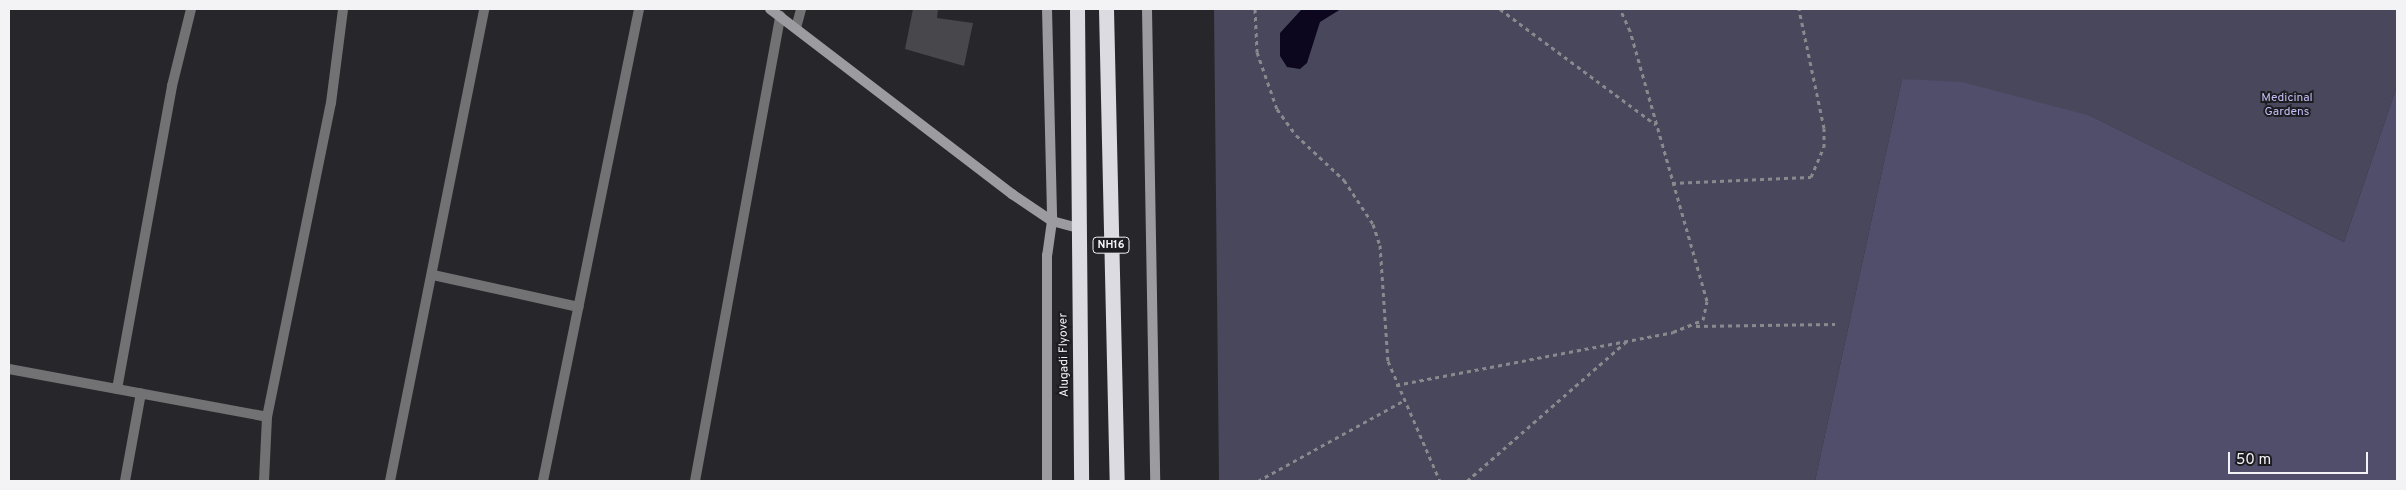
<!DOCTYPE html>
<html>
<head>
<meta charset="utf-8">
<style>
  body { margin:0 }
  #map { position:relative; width:2406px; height:490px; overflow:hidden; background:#27262b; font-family:Overpass,sans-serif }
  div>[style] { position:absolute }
  .green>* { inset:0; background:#49475c }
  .forest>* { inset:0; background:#514e6b }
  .water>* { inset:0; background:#0c071f }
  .building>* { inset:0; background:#48474c }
  .path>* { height:3px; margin-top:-1.5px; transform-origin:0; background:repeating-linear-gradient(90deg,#8a898d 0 4px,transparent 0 8px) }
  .street>* { height:10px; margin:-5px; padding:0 5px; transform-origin:5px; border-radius:5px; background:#727274 }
  .secondary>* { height:10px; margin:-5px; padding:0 5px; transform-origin:5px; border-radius:5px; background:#9c9ca0 }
  .highway>* { height:15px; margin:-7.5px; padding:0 7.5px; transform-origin:7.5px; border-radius:7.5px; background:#dbdbe1 }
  span { translate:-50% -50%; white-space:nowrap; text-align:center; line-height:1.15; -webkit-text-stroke:4px #1d1d21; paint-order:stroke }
  .shield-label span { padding:1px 4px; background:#1d1d21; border:1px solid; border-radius:4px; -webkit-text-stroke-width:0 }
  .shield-label { font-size:11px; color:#f3f3f6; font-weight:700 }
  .park-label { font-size:12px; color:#c2bdf4 }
  .street-label { font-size:12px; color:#f3f3f6 }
  .frame { position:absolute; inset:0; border:10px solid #f3f3f6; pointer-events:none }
  .scale { position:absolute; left:2228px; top:452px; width:140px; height:22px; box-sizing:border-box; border:2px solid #f3f3f6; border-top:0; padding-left:6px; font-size:15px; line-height:18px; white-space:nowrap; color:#f3f3f6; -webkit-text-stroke:4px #1d1d21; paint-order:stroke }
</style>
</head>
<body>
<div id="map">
  <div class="green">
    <div style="clip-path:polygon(1214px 9px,2397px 9px,2397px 86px,2344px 242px,2091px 116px,1902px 79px,1815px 481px,1219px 481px)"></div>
  </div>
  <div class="forest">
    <div style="clip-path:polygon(1902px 79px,1962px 82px,2091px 116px,2344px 242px,2397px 86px,2397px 481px,1815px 481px)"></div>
  </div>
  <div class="water">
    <div style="clip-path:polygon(1302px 9px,1341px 9px,1320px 22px,1307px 63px,1300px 69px,1287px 67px,1280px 56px,1280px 33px)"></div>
  </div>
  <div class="building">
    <div style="clip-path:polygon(913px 9px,938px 9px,937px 18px,973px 23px,964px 66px,905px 49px)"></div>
  </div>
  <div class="path">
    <div style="left:1255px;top:9px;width:43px;rotate:87.3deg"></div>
    <div style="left:1257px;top:52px;width:60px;rotate:70.7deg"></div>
    <div style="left:1277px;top:109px;width:32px;rotate:54deg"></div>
    <div style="left:1296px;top:135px;width:66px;rotate:43.2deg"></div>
    <div style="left:1344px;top:180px;width:53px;rotate:56.6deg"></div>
    <div style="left:1373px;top:224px;width:22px;rotate:72deg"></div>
    <div style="left:1380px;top:245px;width:116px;rotate:86.1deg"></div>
    <div style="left:1388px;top:361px;width:131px;rotate:66.6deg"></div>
    <div style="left:1500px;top:9px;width:194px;rotate:36.6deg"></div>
    <div style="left:1672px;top:183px;width:139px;rotate:-2.5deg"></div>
    <div style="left:1811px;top:177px;width:33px;rotate:-67deg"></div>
    <div style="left:1824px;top:147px;width:19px;rotate:-90deg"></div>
    <div style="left:1824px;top:128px;width:122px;rotate:-101.9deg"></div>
    <div style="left:1696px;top:326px;width:139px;rotate:-0.8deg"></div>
    <div style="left:1396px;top:385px;width:282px;rotate:-10.8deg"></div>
    <div style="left:1673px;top:332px;width:32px;rotate:-22deg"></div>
    <div style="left:1703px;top:320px;width:19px;rotate:-78deg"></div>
    <div style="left:1707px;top:301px;width:281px;rotate:-105.9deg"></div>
    <div style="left:1630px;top:31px;width:24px;rotate:-114deg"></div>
    <div style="left:1258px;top:481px;width:166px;rotate:-28.9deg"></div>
    <div style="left:1467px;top:481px;width:213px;rotate:-41.2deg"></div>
  </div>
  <div class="street">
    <div style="left:796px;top:28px;width:20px;rotate:-75deg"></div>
    <div style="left:433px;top:275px;width:149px;rotate:12.4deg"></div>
    <div style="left:9px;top:369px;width:262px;rotate:10.5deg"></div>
    <div style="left:267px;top:417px;width:64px;rotate:92.7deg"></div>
    <div style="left:117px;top:389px;width:308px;rotate:-79.7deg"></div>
    <div style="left:172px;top:86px;width:79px;rotate:-76.1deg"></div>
    <div style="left:267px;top:417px;width:320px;rotate:-78.5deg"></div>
    <div style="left:331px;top:103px;width:95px;rotate:-82.7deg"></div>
    <div style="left:125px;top:481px;width:89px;rotate:-79.7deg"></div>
    <div style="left:390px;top:481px;width:481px;rotate:-78.7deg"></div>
    <div style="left:543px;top:481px;width:482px;rotate:-78.5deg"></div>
    <div style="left:695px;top:481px;width:473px;rotate:-79.6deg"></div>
  </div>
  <div class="secondary">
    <div style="left:770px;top:9px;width:305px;rotate:37.4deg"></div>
    <div style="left:1012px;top:194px;width:48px;rotate:34deg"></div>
    <div style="left:1052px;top:221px;width:28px;rotate:15deg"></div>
    <div style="left:1047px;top:9px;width:212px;rotate:88.6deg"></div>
    <div style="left:1052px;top:221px;width:34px;rotate:98deg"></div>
    <div style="left:1047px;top:255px;width:226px;rotate:90deg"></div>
    <div style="left:1147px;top:9px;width:472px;rotate:89deg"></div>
  </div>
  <div class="highway">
    <div style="left:1077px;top:9px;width:472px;rotate:89.5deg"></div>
    <div style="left:1106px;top:9px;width:472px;rotate:88.7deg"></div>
  </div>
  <div class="shield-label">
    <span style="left:1111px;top:245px">NH16</span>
  </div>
  <div class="park-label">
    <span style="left:2287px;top:106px">Medicinal<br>Gardens</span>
  </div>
  <div class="street-label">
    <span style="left:1065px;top:355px;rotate:-91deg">Alugadi Flyover</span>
  </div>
  <div class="frame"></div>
  <div class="scale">50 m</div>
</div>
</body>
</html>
